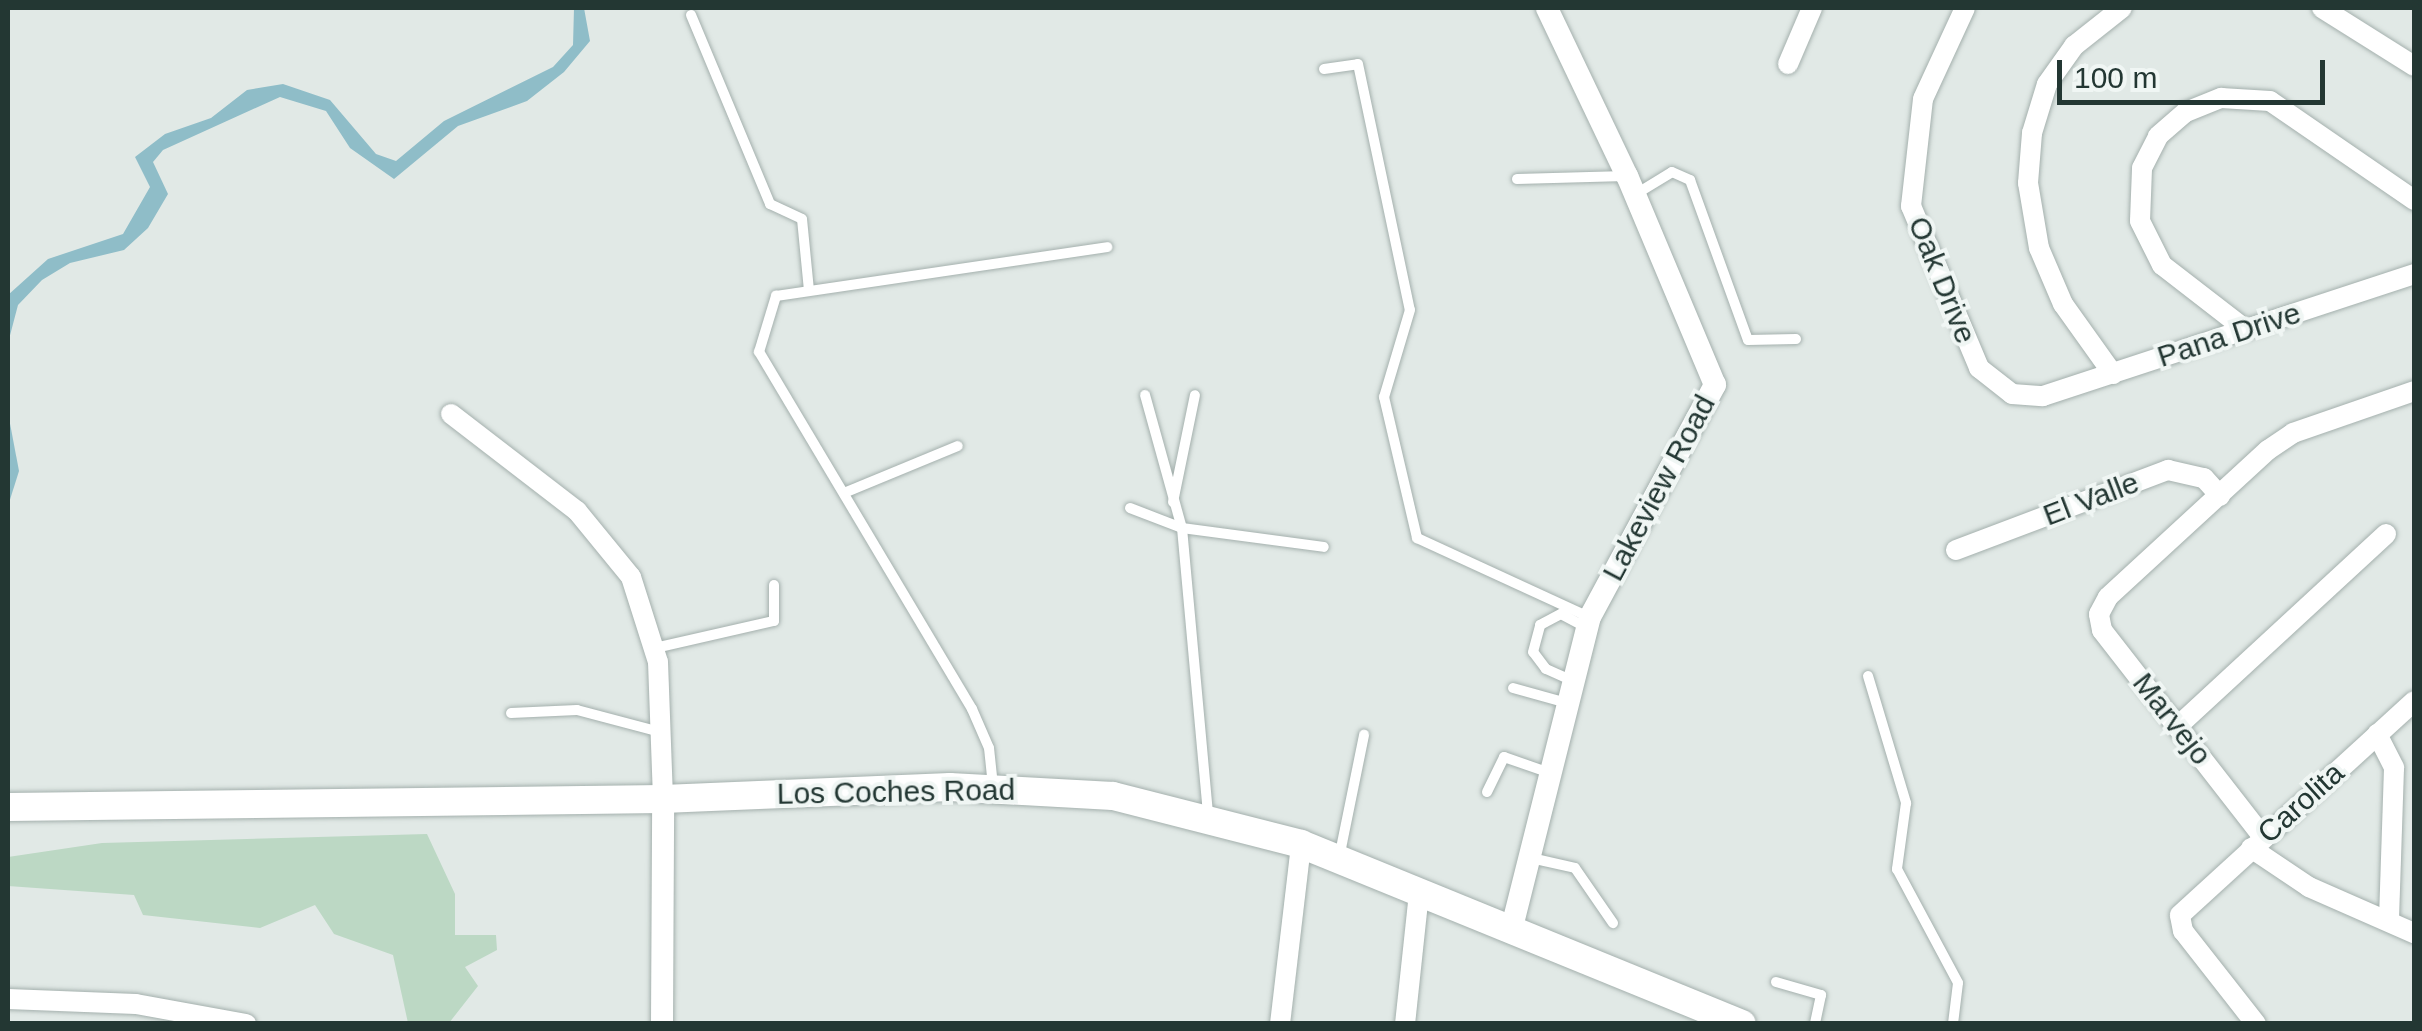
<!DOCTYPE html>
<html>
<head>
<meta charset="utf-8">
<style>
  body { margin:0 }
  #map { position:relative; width:2422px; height:1031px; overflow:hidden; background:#e1e9e6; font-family:Helvetica,sans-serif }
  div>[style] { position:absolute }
  .green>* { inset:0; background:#bcd8c4 }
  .water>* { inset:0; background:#8fbdc8 }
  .roads { filter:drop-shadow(0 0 2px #a4b0ad) drop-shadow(0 0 2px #a4b0ad) }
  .service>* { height:10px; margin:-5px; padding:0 5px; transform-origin:5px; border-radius:5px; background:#fff }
  .minor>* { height:20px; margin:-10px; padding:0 10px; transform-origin:10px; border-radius:10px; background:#fff }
  .tertiary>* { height:22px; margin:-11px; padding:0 11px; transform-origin:11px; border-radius:11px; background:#fff }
  .secondary>* { height:28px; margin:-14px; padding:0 14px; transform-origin:14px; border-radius:14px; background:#fff }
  span { translate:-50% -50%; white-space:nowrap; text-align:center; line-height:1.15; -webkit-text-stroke:8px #f0f6f4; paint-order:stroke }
  .street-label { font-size:30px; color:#233733 }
  .frame { position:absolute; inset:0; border:10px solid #233733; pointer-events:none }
  .scale { position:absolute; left:2057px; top:60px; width:268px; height:45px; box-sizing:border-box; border:5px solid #233733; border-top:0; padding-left:12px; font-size:30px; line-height:35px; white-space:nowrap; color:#233733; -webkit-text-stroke:8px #f0f6f4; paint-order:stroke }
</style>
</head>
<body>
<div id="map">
  <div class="green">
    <div style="clip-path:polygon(427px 834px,455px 894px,455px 935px,496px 935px,497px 950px,465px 967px,478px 986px,449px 1023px,408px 1023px,393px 955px,334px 934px,315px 905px,260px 928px,143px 915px,134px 895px,8px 886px,8px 857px,102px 843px)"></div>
  </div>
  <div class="water">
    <div style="clip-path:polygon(574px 8px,584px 8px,590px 41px,564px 72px,527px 101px,458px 126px,394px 179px,350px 148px,326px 111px,280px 97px,163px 150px,153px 162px,168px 194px,148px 228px,124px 250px,70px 263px,42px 280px,18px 305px,8px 343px,8px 295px,48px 259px,123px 234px,150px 187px,135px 157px,165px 134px,211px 118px,247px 90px,283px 84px,330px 100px,376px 154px,396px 161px,444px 121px,553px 67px,573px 45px)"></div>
    <div style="clip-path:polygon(8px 413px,19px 471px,8px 506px)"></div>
  </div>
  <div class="roads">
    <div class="service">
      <div style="left:691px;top:15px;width:205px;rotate:67.3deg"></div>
      <div style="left:770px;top:204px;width:35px;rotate:25deg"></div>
      <div style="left:802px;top:219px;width:71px;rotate:84.4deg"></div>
      <div style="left:1324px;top:69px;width:34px;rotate:-8deg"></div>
      <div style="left:1358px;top:64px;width:251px;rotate:78.1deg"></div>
      <div style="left:1410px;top:310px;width:91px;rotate:106.6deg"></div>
      <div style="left:1384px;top:397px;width:145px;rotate:76.8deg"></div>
      <div style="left:1417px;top:538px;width:189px;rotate:24.7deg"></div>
      <div style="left:1517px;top:179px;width:109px;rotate:-1.6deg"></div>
      <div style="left:1636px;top:194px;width:42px;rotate:-31.4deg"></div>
      <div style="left:1672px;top:172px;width:20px;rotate:24deg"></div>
      <div style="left:1690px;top:180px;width:170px;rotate:70.1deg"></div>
      <div style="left:1748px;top:340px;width:48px;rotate:-1.2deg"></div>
      <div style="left:1145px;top:395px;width:138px;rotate:74.5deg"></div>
      <div style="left:1182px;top:528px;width:289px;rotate:84.8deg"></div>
      <div style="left:844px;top:493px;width:123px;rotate:-22.4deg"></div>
      <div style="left:1173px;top:502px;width:109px;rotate:-78.4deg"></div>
      <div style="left:1130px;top:508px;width:56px;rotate:21deg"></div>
      <div style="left:1182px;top:528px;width:143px;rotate:7.6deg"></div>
      <div style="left:655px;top:648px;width:122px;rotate:-12.8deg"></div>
      <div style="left:774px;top:621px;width:36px;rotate:-90deg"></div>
      <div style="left:1868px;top:676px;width:133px;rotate:73.3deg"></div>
      <div style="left:1906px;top:803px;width:67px;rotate:97.8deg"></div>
      <div style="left:1897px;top:869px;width:129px;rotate:61.8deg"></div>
      <div style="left:1958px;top:983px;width:41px;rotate:97deg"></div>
      <div style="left:1573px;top:681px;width:30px;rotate:-156deg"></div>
      <div style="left:1546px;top:669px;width:21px;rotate:-127deg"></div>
      <div style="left:1533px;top:652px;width:28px;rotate:-75deg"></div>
      <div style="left:1540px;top:625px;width:24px;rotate:-28deg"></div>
      <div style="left:1561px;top:614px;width:30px;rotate:28deg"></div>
      <div style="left:1513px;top:688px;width:56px;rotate:15.5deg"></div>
      <div style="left:511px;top:713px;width:66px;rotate:-2.6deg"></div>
      <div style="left:577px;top:710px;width:86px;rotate:14.8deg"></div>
      <div style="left:993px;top:786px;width:38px;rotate:-96deg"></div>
      <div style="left:989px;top:748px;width:43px;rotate:-113.6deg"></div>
      <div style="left:972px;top:709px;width:416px;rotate:-120.8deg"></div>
      <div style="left:759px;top:352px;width:59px;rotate:-73.1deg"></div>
      <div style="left:776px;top:296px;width:335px;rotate:-8.4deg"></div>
      <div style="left:1487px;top:792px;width:39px;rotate:-64deg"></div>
      <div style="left:1504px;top:757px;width:49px;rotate:19.2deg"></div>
      <div style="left:1339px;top:858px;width:126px;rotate:-78.5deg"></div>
      <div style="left:1531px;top:858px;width:45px;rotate:12.8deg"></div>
      <div style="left:1575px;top:868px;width:67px;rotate:55.4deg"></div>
      <div style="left:1776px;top:982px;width:47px;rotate:16.1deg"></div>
      <div style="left:1821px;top:995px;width:30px;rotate:102deg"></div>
    </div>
    <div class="minor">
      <div style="left:1965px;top:8px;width:100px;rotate:114.8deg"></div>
      <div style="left:1923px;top:99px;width:108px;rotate:96.4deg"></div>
      <div style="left:1911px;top:206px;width:176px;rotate:67.2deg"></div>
      <div style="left:1979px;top:368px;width:42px;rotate:38.2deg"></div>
      <div style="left:2012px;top:394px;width:31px;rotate:4deg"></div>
      <div style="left:2043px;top:396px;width:391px;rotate:-18.2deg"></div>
      <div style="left:2322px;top:8px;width:109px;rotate:32.2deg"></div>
      <div style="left:1788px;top:64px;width:61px;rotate:-66.8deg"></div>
      <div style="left:2246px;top:330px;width:106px;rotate:-142.3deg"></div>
      <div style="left:2162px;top:265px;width:49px;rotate:-116.6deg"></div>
      <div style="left:2140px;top:221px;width:53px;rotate:-87.8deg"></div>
      <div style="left:2142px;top:168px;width:36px;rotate:-63deg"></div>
      <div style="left:2158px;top:136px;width:37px;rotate:-41deg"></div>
      <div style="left:2186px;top:112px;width:38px;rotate:-22deg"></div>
      <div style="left:2221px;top:98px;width:49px;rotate:3.5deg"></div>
      <div style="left:2270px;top:101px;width:175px;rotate:34.5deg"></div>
      <div style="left:2113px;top:374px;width:86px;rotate:-125.5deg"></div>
      <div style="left:2063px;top:304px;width:61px;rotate:-113.2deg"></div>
      <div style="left:2039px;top:248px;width:66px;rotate:-99.6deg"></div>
      <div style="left:2028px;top:183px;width:50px;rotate:-85.4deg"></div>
      <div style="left:2032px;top:133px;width:51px;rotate:-73deg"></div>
      <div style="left:2047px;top:84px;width:47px;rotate:-54.6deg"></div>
      <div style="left:2074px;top:46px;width:61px;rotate:-38.4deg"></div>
      <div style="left:451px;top:414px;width:159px;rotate:37.6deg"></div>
      <div style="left:577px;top:511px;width:85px;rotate:50.7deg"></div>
      <div style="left:631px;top:577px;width:89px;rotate:72.4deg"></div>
      <div style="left:658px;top:662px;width:137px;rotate:87.9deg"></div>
      <div style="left:1956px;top:550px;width:227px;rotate:-20.7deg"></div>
      <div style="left:2168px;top:470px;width:37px;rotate:13deg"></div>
      <div style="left:2204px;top:478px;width:24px;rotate:48deg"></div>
      <div style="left:2178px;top:726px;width:283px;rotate:-42.7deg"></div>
      <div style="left:2377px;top:734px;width:38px;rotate:63deg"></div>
      <div style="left:2394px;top:768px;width:150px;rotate:91.9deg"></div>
      <div style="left:2263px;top:837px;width:262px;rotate:-127.9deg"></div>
      <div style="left:2102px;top:630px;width:16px;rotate:-101deg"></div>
      <div style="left:2099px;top:614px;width:19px;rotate:-62deg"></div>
      <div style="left:2108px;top:597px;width:217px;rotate:-42.6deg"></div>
      <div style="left:2268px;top:450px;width:30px;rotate:-34deg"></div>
      <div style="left:2293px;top:433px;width:128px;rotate:-19.1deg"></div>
      <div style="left:2251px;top:848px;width:70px;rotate:33.9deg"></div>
      <div style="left:2309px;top:887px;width:115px;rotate:23.7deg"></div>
      <div style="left:8px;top:999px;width:128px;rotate:2.2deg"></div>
      <div style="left:136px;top:1004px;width:112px;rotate:10.3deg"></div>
      <div style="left:1280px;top:1024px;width:181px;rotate:-83.3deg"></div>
      <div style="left:1405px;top:1024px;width:131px;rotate:-83.9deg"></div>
      <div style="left:2256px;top:1024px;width:118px;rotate:-128.1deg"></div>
      <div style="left:2183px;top:931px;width:16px;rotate:-101deg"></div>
      <div style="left:2180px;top:915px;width:317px;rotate:-42.4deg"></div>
    </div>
    <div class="tertiary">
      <div style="left:1511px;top:931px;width:324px;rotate:-75.9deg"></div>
      <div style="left:1590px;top:617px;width:264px;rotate:-61.7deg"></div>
      <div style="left:1715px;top:385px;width:227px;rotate:-112.8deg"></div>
      <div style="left:1627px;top:176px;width:186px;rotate:-115.5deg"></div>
      <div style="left:662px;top:1024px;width:225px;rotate:-89.7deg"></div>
    </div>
    <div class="secondary">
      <div style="left:8px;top:807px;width:655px;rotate:-0.7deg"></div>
      <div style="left:663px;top:799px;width:287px;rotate:-2.4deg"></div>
      <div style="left:950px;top:787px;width:163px;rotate:3.2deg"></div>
      <div style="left:1113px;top:796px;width:194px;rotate:14.3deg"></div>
      <div style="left:1301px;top:844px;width:476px;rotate:22.2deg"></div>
    </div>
  </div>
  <div class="street-label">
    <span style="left:1942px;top:280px;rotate:68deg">Oak Drive</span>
    <span style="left:2229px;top:335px;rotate:-18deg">Pana Drive</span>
    <span style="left:1659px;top:488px;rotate:-62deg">Lakeview Road</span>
    <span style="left:2091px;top:499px;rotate:-21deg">El Valle</span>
    <span style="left:2172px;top:719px;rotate:52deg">Marvejo</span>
    <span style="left:896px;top:792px;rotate:-1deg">Los Coches Road</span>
    <span style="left:2301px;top:803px;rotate:-42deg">Carolita</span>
  </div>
  <div class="frame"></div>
  <div class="scale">100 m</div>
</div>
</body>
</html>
